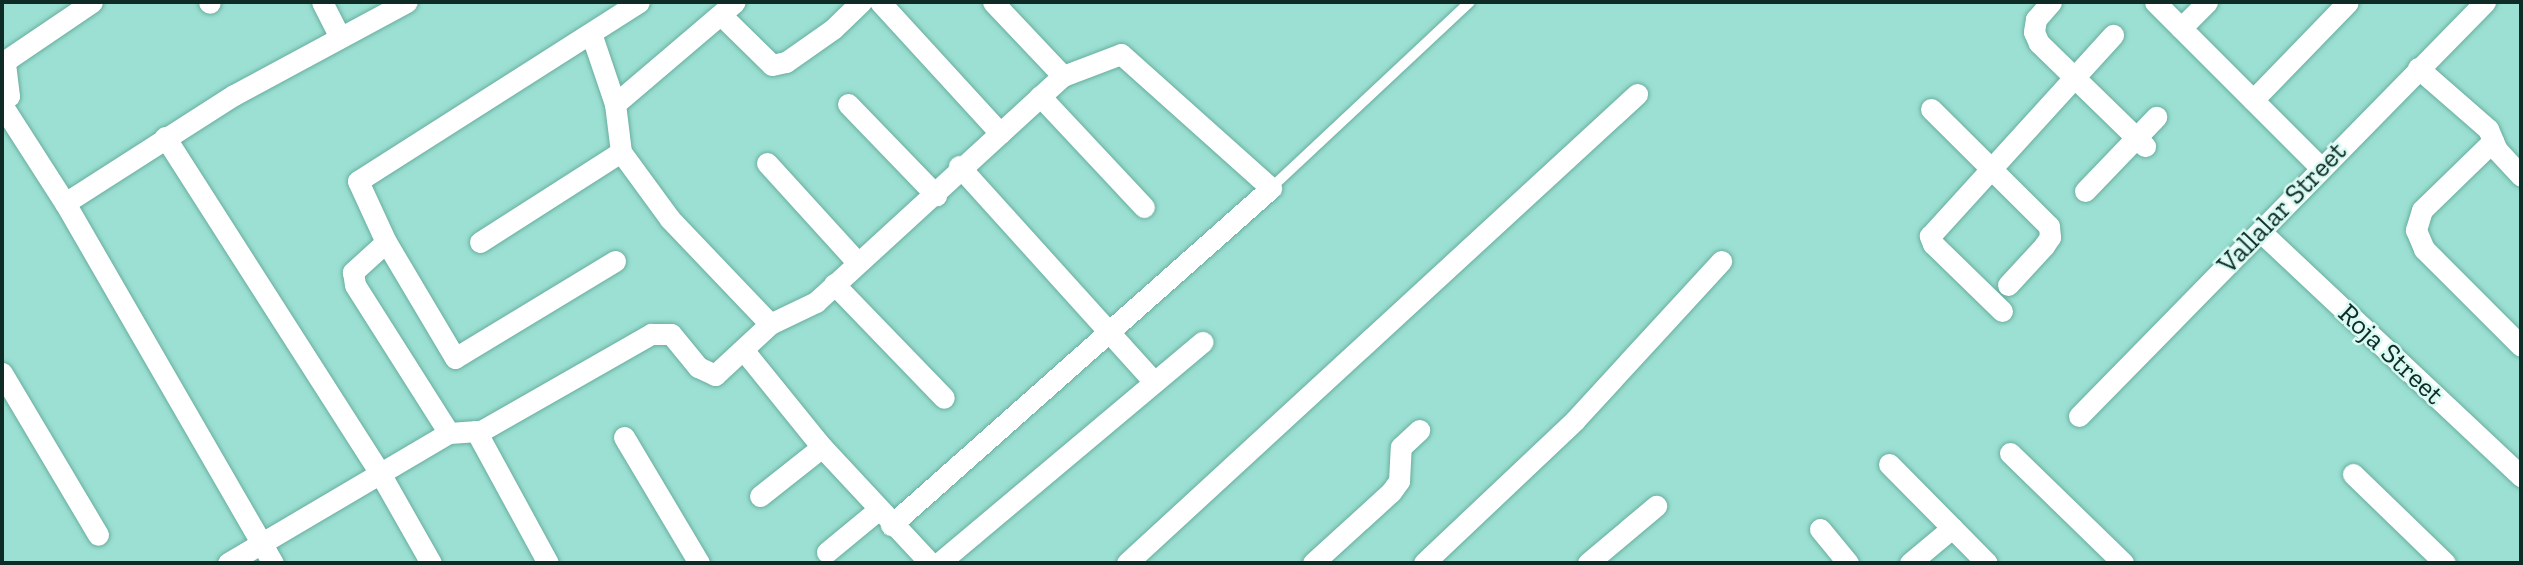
<!DOCTYPE html>
<html>
<head>
<meta charset="utf-8">
<style>
  body { margin:0 }
  #map { position:relative; width:2523px; height:565px; overflow:hidden; background:#9be0d2; font-family:"Zilla Slab",serif }
  div>[style] { position:absolute }
  .roads { filter:drop-shadow(0 0 2px #69ada0) drop-shadow(0 0 2px #69ada0) }
  .service>* { height:10px; margin:-5px; padding:0 5px; transform-origin:5px; border-radius:5px; background:#fff }
  .minor>* { height:21px; margin:-10.5px; padding:0 10.5px; transform-origin:10.5px; border-radius:10.5px; background:#fff }
  span { translate:-50% -50%; white-space:nowrap; text-align:center; line-height:1.15; -webkit-text-stroke:5px #d8faf2; paint-order:stroke }
  .street-label { font-size:28px; color:#0e2b26 }
  .frame { position:absolute; inset:0; border:4px solid #0e2b26; pointer-events:none }
</style>
</head>
<body>
<div id="map">
  <div class="roads">
    <div class="service">
      <div style="left:1271px;top:188px;width:272px;rotate:-43.1deg"></div>
    </div>
    <div class="minor">
      <div style="left:209px;top:2px;width:1px;rotate:45deg"></div>
      <div style="left:322px;top:2px;width:39px;rotate:63deg"></div>
      <div style="left:880px;top:2px;width:178px;rotate:47.5deg"></div>
      <div style="left:993px;top:2px;width:102px;rotate:46.6deg"></div>
      <div style="left:2051px;top:2px;width:23px;rotate:131deg"></div>
      <div style="left:2036px;top:19px;width:13px;rotate:99deg"></div>
      <div style="left:2034px;top:32px;width:12px;rotate:66deg"></div>
      <div style="left:2039px;top:43px;width:148px;rotate:44.2deg"></div>
      <div style="left:2155px;top:2px;width:233px;rotate:45deg"></div>
      <div style="left:721px;top:15px;width:71px;rotate:44.4deg"></div>
      <div style="left:772px;top:65px;width:14px;rotate:-12deg"></div>
      <div style="left:786px;top:62px;width:57px;rotate:-35.1deg"></div>
      <div style="left:833px;top:29px;width:39px;rotate:-44deg"></div>
      <div style="left:2181px;top:28px;width:37px;rotate:-45deg"></div>
      <div style="left:2418px;top:68px;width:93px;rotate:41.1deg"></div>
      <div style="left:2488px;top:129px;width:23px;rotate:67deg"></div>
      <div style="left:2497px;top:150px;width:35px;rotate:47deg"></div>
      <div style="left:1040px;top:96px;width:152px;rotate:46.9deg"></div>
      <div style="left:2px;top:100px;width:8px;rotate:-30deg"></div>
      <div style="left:9px;top:96px;width:35px;rotate:-97deg"></div>
      <div style="left:5px;top:61px;width:105px;rotate:-34.1deg"></div>
      <div style="left:2253px;top:100px;width:136px;rotate:-45.9deg"></div>
      <div style="left:615px;top:104px;width:157px;rotate:-40.4deg"></div>
      <div style="left:848px;top:104px;width:127px;rotate:46deg"></div>
      <div style="left:2px;top:105px;width:117px;rotate:57.3deg"></div>
      <div style="left:65px;top:203px;width:416px;rotate:60deg"></div>
      <div style="left:1931px;top:109px;width:166px;rotate:44.8deg"></div>
      <div style="left:2049px;top:226px;width:11px;rotate:85deg"></div>
      <div style="left:2050px;top:237px;width:11px;rotate:124deg"></div>
      <div style="left:2044px;top:246px;width:53px;rotate:132.7deg"></div>
      <div style="left:165px;top:137px;width:401px;rotate:57.4deg"></div>
      <div style="left:381px;top:475px;width:101px;rotate:60.4deg"></div>
      <div style="left:2493px;top:141px;width:99px;rotate:135.8deg"></div>
      <div style="left:2422px;top:210px;width:21px;rotate:107deg"></div>
      <div style="left:2416px;top:230px;width:21px;rotate:67deg"></div>
      <div style="left:2424px;top:249px;width:137px;rotate:45deg"></div>
      <div style="left:767px;top:163px;width:134px;rotate:47.7deg"></div>
      <div style="left:959px;top:166px;width:290px;rotate:47.9deg"></div>
      <div style="left:2085px;top:191px;width:103px;rotate:-46.2deg"></div>
      <div style="left:65px;top:203px;width:201px;rotate:-32.6deg"></div>
      <div style="left:234px;top:95px;width:196px;rotate:-28.3deg"></div>
      <div style="left:2261px;top:232px;width:357px;rotate:43.2deg"></div>
      <div style="left:386px;top:242px;width:45px;rotate:137.7deg"></div>
      <div style="left:353px;top:272px;width:13px;rotate:81deg"></div>
      <div style="left:355px;top:285px;width:175px;rotate:57.6deg"></div>
      <div style="left:480px;top:242px;width:167px;rotate:-32.6deg"></div>
      <div style="left:615px;top:261px;width:187px;rotate:148.8deg"></div>
      <div style="left:455px;top:358px;width:135px;rotate:-120.7deg"></div>
      <div style="left:386px;top:242px;width:67px;rotate:-114.7deg"></div>
      <div style="left:358px;top:181px;width:333px;rotate:-32.5deg"></div>
      <div style="left:834px;top:284px;width:158px;rotate:46deg"></div>
      <div style="left:2002px;top:311px;width:96px;rotate:-135.8deg"></div>
      <div style="left:1933px;top:244px;width:9px;rotate:-111deg"></div>
      <div style="left:1930px;top:236px;width:272px;rotate:-47.7deg"></div>
      <div style="left:770px;top:324px;width:51px;rotate:-25.6deg"></div>
      <div style="left:816px;top:302px;width:335px;rotate:-42.5deg"></div>
      <div style="left:1063px;top:76px;width:62px;rotate:-20.8deg"></div>
      <div style="left:1121px;top:54px;width:201px;rotate:41.8deg"></div>
      <div style="left:1271px;top:188px;width:508px;rotate:138.43deg"></div>
      <div style="left:745px;top:352px;width:122px;rotate:51deg"></div>
      <div style="left:822px;top:447px;width:158px;rotate:47deg"></div>
      <div style="left:2px;top:373px;width:188px;rotate:59.3deg"></div>
      <div style="left:2079px;top:416px;width:580px;rotate:-45.56deg"></div>
      <div style="left:476px;top:431px;width:150px;rotate:61.4deg"></div>
      <div style="left:624px;top:437px;width:147px;rotate:59.2deg"></div>
      <div style="left:2010px;top:453px;width:158px;rotate:44.2deg"></div>
      <div style="left:1889px;top:464px;width:139px;rotate:45.3deg"></div>
      <div style="left:2353px;top:474px;width:128px;rotate:44.1deg"></div>
      <div style="left:760px;top:496px;width:79px;rotate:-38.3deg"></div>
      <div style="left:1820px;top:529px;width:44px;rotate:50.5deg"></div>
      <div style="left:827px;top:552px;width:66px;rotate:-39.5deg"></div>
      <div style="left:228px;top:563px;width:256px;rotate:-30.5deg"></div>
      <div style="left:449px;top:433px;width:32px;rotate:-4deg"></div>
      <div style="left:481px;top:431px;width:196px;rotate:-29.7deg"></div>
      <div style="left:651px;top:334px;width:20px"></div>
      <div style="left:671px;top:334px;width:43px;rotate:50.7deg"></div>
      <div style="left:698px;top:367px;width:19px;rotate:25deg"></div>
      <div style="left:715px;top:375px;width:75px;rotate:-42.8deg"></div>
      <div style="left:770px;top:324px;width:145px;rotate:-133.6deg"></div>
      <div style="left:670px;top:219px;width:83px;rotate:-126.2deg"></div>
      <div style="left:621px;top:152px;width:48px;rotate:-97.1deg"></div>
      <div style="left:615px;top:104px;width:72px;rotate:-108.7deg"></div>
      <div style="left:939px;top:563px;width:344px;rotate:-40deg"></div>
      <div style="left:1127px;top:563px;width:693px;rotate:-42.6deg"></div>
      <div style="left:1313px;top:563px;width:105px;rotate:-42.3deg"></div>
      <div style="left:1391px;top:492px;width:14px;rotate:-54deg"></div>
      <div style="left:1399px;top:481px;width:34px;rotate:-87deg"></div>
      <div style="left:1401px;top:447px;width:25px;rotate:-43deg"></div>
      <div style="left:1424px;top:563px;width:208px;rotate:-43.4deg"></div>
      <div style="left:1575px;top:420px;width:216px;rotate:-47.4deg"></div>
      <div style="left:1588px;top:563px;width:89px;rotate:-40deg"></div>
      <div style="left:1910px;top:563px;width:55px;rotate:-39.8deg"></div>
    </div>
  </div>
  <div class="street-label">
    <span style="left:2282px;top:208px;rotate:-46deg">Vallalar Street</span>
    <span style="left:2391px;top:354px;rotate:43deg">Roja Street</span>
  </div>
  <div class="frame"></div>
</div>
</body>
</html>
